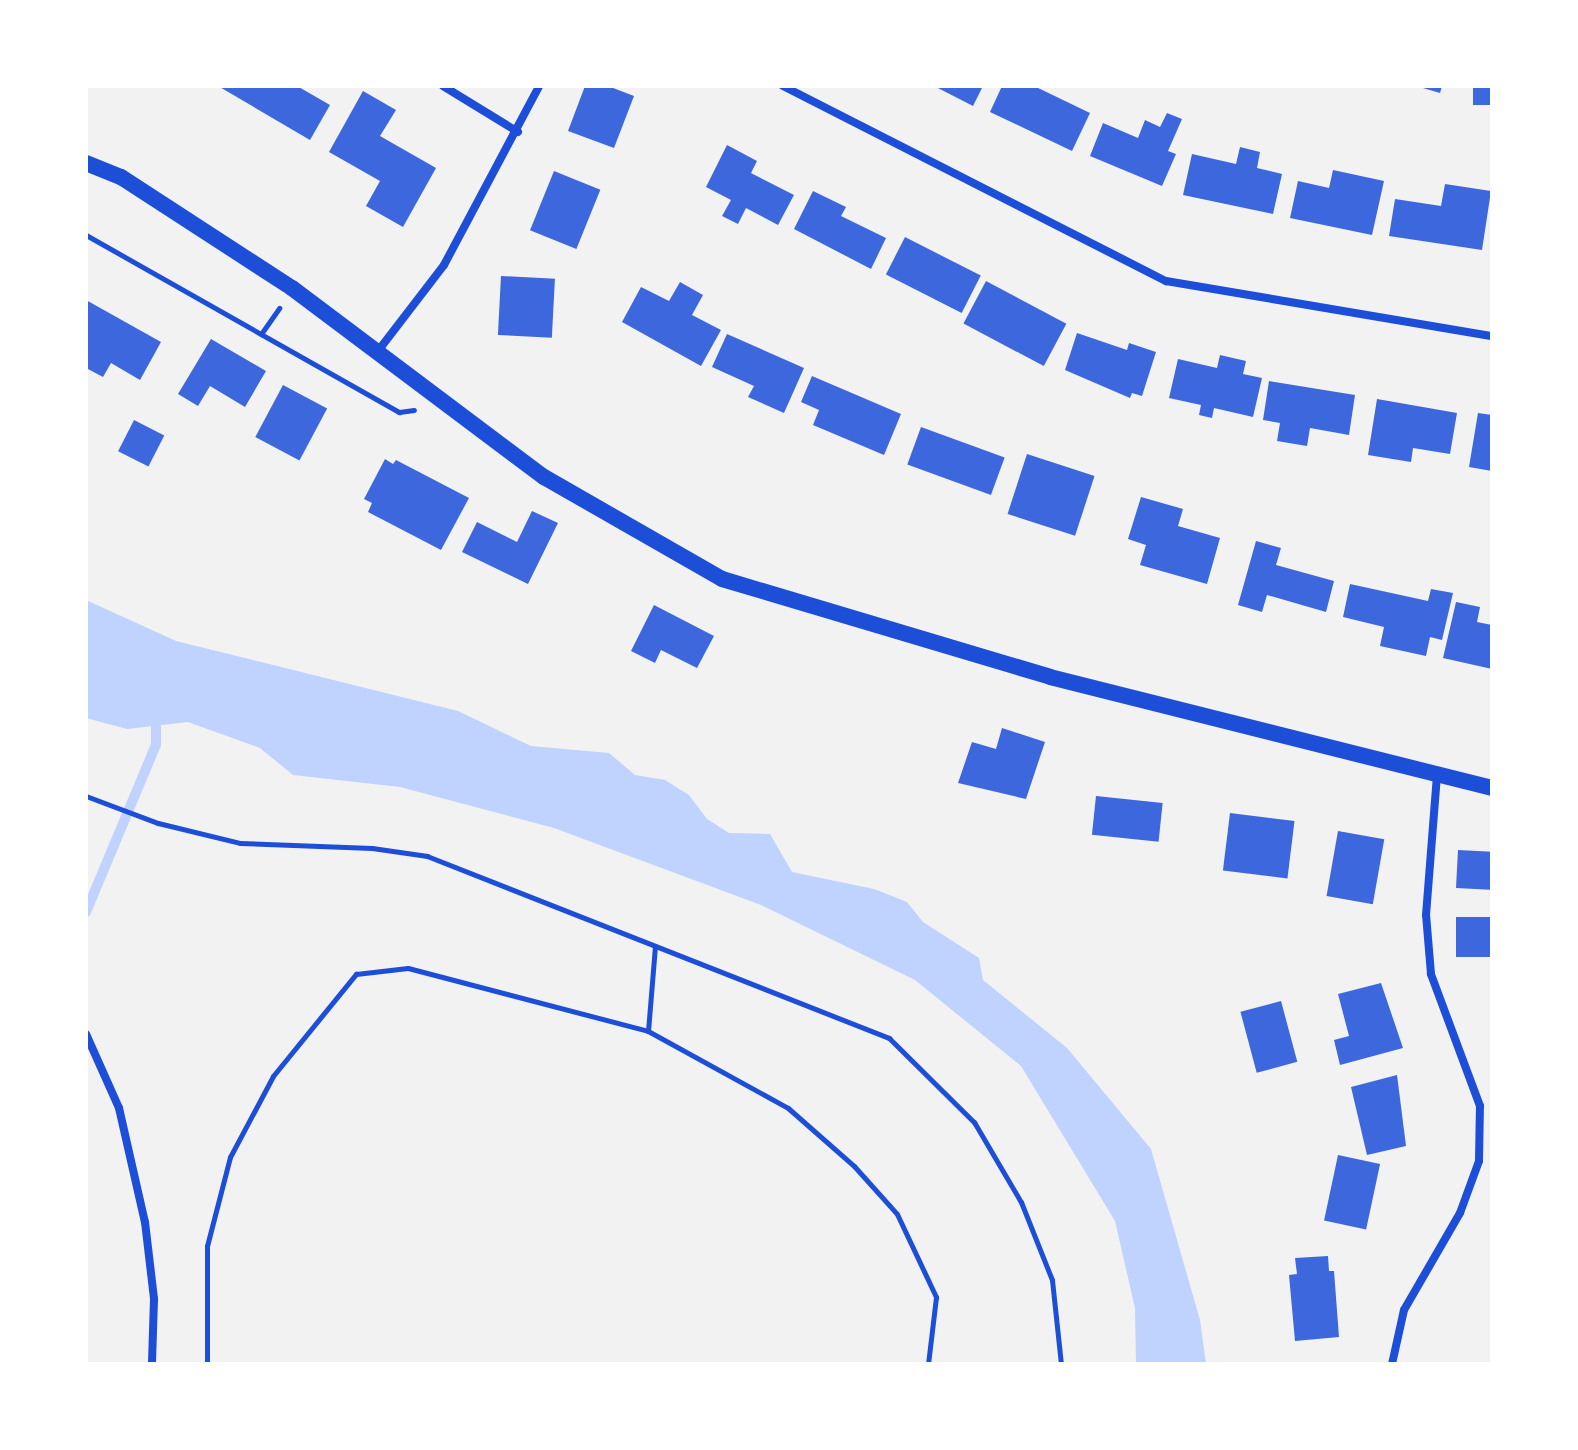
<!DOCTYPE html>
<html>
<head>
<meta charset="utf-8">
<style>
  body { margin:0 }
  #map { position:relative; width:1578px; height:1450px; overflow:hidden; background:#f2f2f2; font-family:"Roboto Condensed",sans-serif }
  div>[style] { position:absolute }
  .water>* { inset:0; background:#bfd3fe }
  .stream>* { height:10px; margin:-5px; padding:0 5px; transform-origin:5px; border-radius:5px; background:#bfd3fe }
  .building>* { inset:0; background:#3d67dc; transform-origin:0 0 }
  .path>* { height:5px; margin:-2.5px; padding:0 2.5px; transform-origin:2.5px; border-radius:2.5px; background:#1d4ed8 }
  .minor>* { height:8px; margin:-4px; padding:0 4px; transform-origin:4px; border-radius:4px; background:#1d4ed8 }
  .secondary>* { height:16px; margin:-8px; padding:0 8px; transform-origin:8px; border-radius:8px; background:#1d4ed8 }
  span { translate:-50% -50%; white-space:nowrap; text-align:center; line-height:1.15; -webkit-text-stroke:8px #fff; paint-order:stroke }
  .frame { position:absolute; inset:0; border:88px solid #fff; pointer-events:none }
</style>
</head>
<body>
<div id="map">
  <div class="water">
    <div style="clip-path:polygon(86px 600px,176px 641px,458px 711px,531px 746px,609px 753px,635px 775px,665px 780px,689px 795px,707px 819px,729px 833px,770px 834px,792px 872px,874px 889px,907px 902px,923px 922px,979px 958px,983px 980px,1067px 1048px,1151px 1149px,1200px 1320px,1206px 1364px,1136px 1364px,1135px 1308px,1115px 1221px,1021px 1066px,915px 980px,761px 905px,554px 828px,400px 787px,293px 775px,260px 748px,188px 722px,127px 729px,86px 718px)"></div>
  </div>
  <div class="stream">
    <div style="left:86px;top:912px;width:181px;rotate:-67.3deg"></div>
    <div style="left:156px;top:745px;width:33px;rotate:-90deg"></div>
  </div>
  <div class="building">
    <div style="clip-path:polygon(218px 86px,297px 86px,330px 105px,310px 140px)"></div>
    <div style="clip-path:polygon(585px 86px,608px 86px,634px 96px,614px 148px,568px 131px)"></div>
    <div style="clip-path:polygon(934px 86px,983px 86px,973px 106px)"></div>
    <div style="clip-path:polygon(1002px 86px,1034px 86px,1090px 113px,1072px 151px,990px 112px)"></div>
    <div style="clip-path:polygon(1416px 86px,1442px 86px,1440px 93px)"></div>
    <div style="left:1473px;top:86px;width:19px;height:19px"></div>
    <div style="clip-path:polygon(363px 91px,396px 110px,380px 136px,436px 168px,403px 227px,366px 206px,380px 181px,329px 152px)"></div>
    <div style="clip-path:polygon(1167px 113px,1182px 119px,1168px 151px,1176px 154px,1162px 186px,1090px 156px,1103px 123px,1138px 138px,1145px 120px,1160px 127px)"></div>
    <div style="clip-path:polygon(727px 145px,757px 161px,751px 173px,794px 195px,778px 225px,746px 208px,738px 224px,722px 216px,731px 200px,706px 187px)"></div>
    <div style="clip-path:polygon(1240px 147px,1260px 152px,1257px 168px,1282px 174px,1273px 214px,1183px 195px,1192px 154px,1236px 164px)"></div>
    <div style="clip-path:polygon(1333px 170px,1384px 181px,1372px 235px,1290px 218px,1298px 181px,1329px 188px)"></div>
    <div style="left:554px;top:171px;width:50px;height:64px;rotate:22deg"></div>
    <div style="clip-path:polygon(1445px 184px,1491px 191px,1482px 250px,1389px 236px,1395px 199px,1441px 206px)"></div>
    <div style="clip-path:polygon(813px 191px,846px 207px,841px 216px,886px 238px,871px 269px,794px 229px)"></div>
    <div style="left:905px;top:237px;width:85px;height:42px;rotate:27deg"></div>
    <div style="left:501px;top:276px;width:54px;height:59px;rotate:3deg"></div>
    <div style="left:986px;top:281px;width:91px;height:48px;rotate:28deg"></div>
    <div style="clip-path:polygon(680px 282px,703px 295px,692px 315px,721px 330px,701px 366px,622px 322px,641px 287px,669px 301px)"></div>
    <div style="clip-path:polygon(86px 300px,161px 342px,140px 380px,111px 363px,103px 377px,86px 368px)"></div>
    <div style="clip-path:polygon(1077px 333px,1127px 350px,1129px 343px,1156px 352px,1142px 396px,1132px 393px,1130px 398px,1065px 370px)"></div>
    <div style="clip-path:polygon(727px 334px,804px 368px,784px 413px,748px 397px,754px 386px,712px 367px)"></div>
    <div style="clip-path:polygon(211px 339px,266px 371px,245px 407px,210px 386px,198px 406px,178px 394px)"></div>
    <div style="clip-path:polygon(1220px 355px,1246px 361px,1243px 374px,1262px 378px,1253px 417px,1214px 408px,1212px 418px,1199px 415px,1201px 405px,1169px 398px,1178px 359px,1217px 368px)"></div>
    <div style="clip-path:polygon(812px 376px,901px 414px,884px 455px,813px 425px,819px 410px,801px 402px)"></div>
    <div style="clip-path:polygon(1269px 381px,1355px 395px,1349px 435px,1310px 428px,1307px 446px,1277px 441px,1280px 423px,1263px 420px)"></div>
    <div style="left:283px;top:385px;width:50px;height:59px;rotate:28deg"></div>
    <div style="clip-path:polygon(1377px 399px,1457px 413px,1450px 454px,1413px 448px,1411px 462px,1368px 455px)"></div>
    <div style="clip-path:polygon(1478px 413px,1492px 415px,1492px 471px,1469px 467px)"></div>
    <div style="left:134px;top:420px;width:34px;height:35px;rotate:27deg"></div>
    <div style="left:921px;top:427px;width:89px;height:40px;rotate:20deg"></div>
    <div style="left:1027px;top:454px;width:71px;height:63px;rotate:18deg"></div>
    <div style="clip-path:polygon(385px 459px,393px 464px,396px 460px,469px 498px,441px 550px,368px 512px,372px 503px,364px 499px)"></div>
    <div style="clip-path:polygon(1141px 497px,1183px 509px,1178px 526px,1220px 538px,1207px 584px,1140px 565px,1146px 545px,1128px 539px)"></div>
    <div style="clip-path:polygon(532px 511px,558px 523px,528px 584px,462px 552px,477px 522px,517px 542px)"></div>
    <div style="clip-path:polygon(1256px 541px,1281px 548px,1276px 565px,1334px 581px,1326px 612px,1267px 595px,1262px 612px,1238px 605px)"></div>
    <div style="clip-path:polygon(1350px 584px,1428px 601px,1431px 589px,1453px 593px,1442px 640px,1430px 637px,1426px 656px,1380px 646px,1384px 627px,1343px 617px)"></div>
    <div style="clip-path:polygon(1456px 602px,1480px 607px,1477px 622px,1492px 625px,1492px 669px,1443px 658px)"></div>
    <div style="clip-path:polygon(654px 605px,714px 636px,697px 668px,661px 650px,655px 663px,631px 651px)"></div>
    <div style="clip-path:polygon(1002px 728px,1045px 742px,1026px 799px,958px 783px,972px 742px,996px 749px)"></div>
    <div style="left:1096px;top:796px;width:67px;height:39px;rotate:6deg"></div>
    <div style="left:1230px;top:813px;width:65px;height:58px;rotate:7deg"></div>
    <div style="left:1338px;top:831px;width:47px;height:66px;rotate:10deg"></div>
    <div style="left:1458px;top:850px;width:34px;height:38px;rotate:3deg"></div>
    <div style="left:1492px;top:917px;width:40px;height:36px;rotate:90deg"></div>
    <div style="clip-path:polygon(1381px 983px,1403px 1048px,1340px 1065px,1334px 1040px,1349px 1036px,1338px 994px)"></div>
    <div style="left:1281px;top:1001px;width:63px;height:42px;rotate:75deg"></div>
    <div style="clip-path:polygon(1397px 1075px,1406px 1146px,1367px 1155px,1351px 1087px)"></div>
    <div style="left:1338px;top:1155px;width:43px;height:67px;rotate:12deg"></div>
    <div style="clip-path:polygon(1328px 1256px,1329px 1271px,1334px 1271px,1339px 1337px,1295px 1341px,1289px 1275px,1297px 1274px,1295px 1258px)"></div>
  </div>
  <div class="path">
    <div style="left:86px;top:235px;width:360px;rotate:29.5deg"></div>
    <div style="left:399px;top:412px;width:15px;rotate:-8deg"></div>
    <div style="left:261px;top:334px;width:32px;rotate:-55deg"></div>
    <div style="left:86px;top:796px;width:77px;rotate:20.6deg"></div>
    <div style="left:158px;top:823px;width:84px;rotate:13.7deg"></div>
    <div style="left:240px;top:843px;width:132px;rotate:2.2deg"></div>
    <div style="left:372px;top:848px;width:56px;rotate:8.3deg"></div>
    <div style="left:427px;top:856px;width:497px;rotate:21.5deg"></div>
    <div style="left:889px;top:1038px;width:120px;rotate:44.7deg"></div>
    <div style="left:974px;top:1122px;width:93px;rotate:59.6deg"></div>
    <div style="left:1021px;top:1202px;width:84px;rotate:68.3deg"></div>
    <div style="left:1052px;top:1280px;width:84px;rotate:83.9deg"></div>
    <div style="left:648px;top:1031px;width:85px;rotate:-85.3deg"></div>
    <div style="left:207px;top:1364px;width:118px;rotate:-90deg"></div>
    <div style="left:207px;top:1246px;width:92px;rotate:-75.5deg"></div>
    <div style="left:230px;top:1157px;width:92px;rotate:-62deg"></div>
    <div style="left:273px;top:1076px;width:132px;rotate:-50.9deg"></div>
    <div style="left:356px;top:974px;width:52px;rotate:-6.6deg"></div>
    <div style="left:408px;top:968px;width:248px;rotate:14.7deg"></div>
    <div style="left:648px;top:1031px;width:160px;rotate:28.8deg"></div>
    <div style="left:788px;top:1108px;width:88px;rotate:41.3deg"></div>
    <div style="left:854px;top:1166px;width:64px;rotate:48.1deg"></div>
    <div style="left:897px;top:1214px;width:92px;rotate:64.8deg"></div>
    <div style="left:936px;top:1297px;width:67px;rotate:96.8deg"></div>
  </div>
  <div class="minor">
    <div style="left:443px;top:86px;width:88px;rotate:31.5deg"></div>
    <div style="left:783px;top:86px;width:430px;rotate:27deg"></div>
    <div style="left:1166px;top:281px;width:331px;rotate:9.6deg"></div>
    <div style="left:378px;top:351px;width:108px;rotate:-52.5deg"></div>
    <div style="left:444px;top:265px;width:203px;rotate:-62deg"></div>
    <div style="left:86px;top:1034px;width:81px;rotate:66deg"></div>
    <div style="left:119px;top:1108px;width:117px;rotate:77.2deg"></div>
    <div style="left:145px;top:1222px;width:78px;rotate:83.3deg"></div>
    <div style="left:154px;top:1299px;width:65px;rotate:91.8deg"></div>
    <div style="left:1392px;top:1364px;width:55px;rotate:-77.5deg"></div>
    <div style="left:1404px;top:1310px;width:112px;rotate:-60deg"></div>
    <div style="left:1460px;top:1213px;width:55px;rotate:-69.9deg"></div>
    <div style="left:1479px;top:1161px;width:55px;rotate:-89deg"></div>
    <div style="left:1480px;top:1106px;width:141px;rotate:-110.4deg"></div>
    <div style="left:1431px;top:974px;width:59px;rotate:-94.8deg"></div>
    <div style="left:1426px;top:915px;width:139px;rotate:-85.5deg"></div>
  </div>
  <div class="secondary">
    <div style="left:86px;top:163px;width:38px;rotate:22deg"></div>
    <div style="left:121px;top:177px;width:204px;rotate:33deg"></div>
    <div style="left:292px;top:288px;width:315px;rotate:36.9deg"></div>
    <div style="left:544px;top:477px;width:205px;rotate:29.8deg"></div>
    <div style="left:722px;top:579px;width:342px;rotate:16.6deg"></div>
    <div style="left:1050px;top:677px;width:456px;rotate:14.1deg"></div>
  </div>
  <div class="frame"></div>
</div>
</body>
</html>
